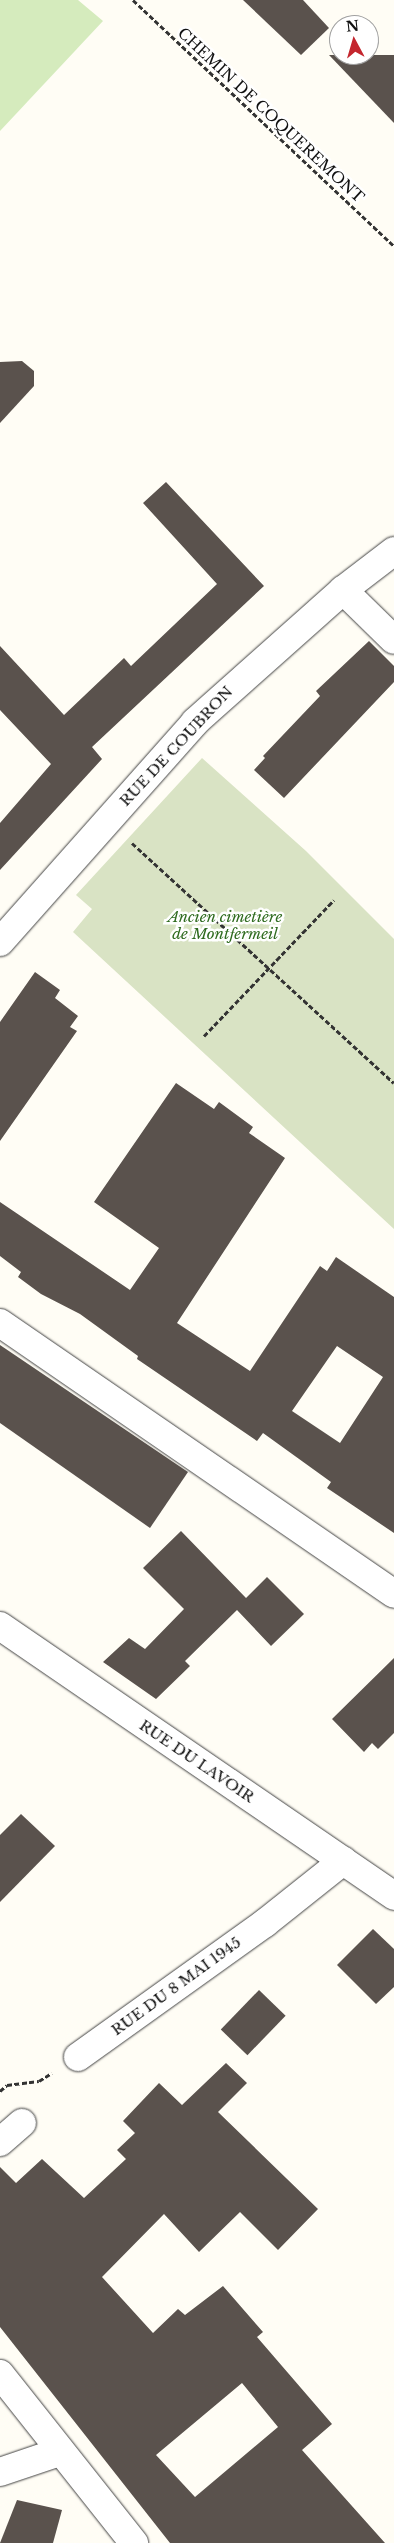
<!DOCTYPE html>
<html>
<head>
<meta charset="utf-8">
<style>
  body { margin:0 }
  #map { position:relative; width:394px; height:2543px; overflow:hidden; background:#fffdf5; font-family:"Libre Baskerville",serif }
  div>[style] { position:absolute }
  .green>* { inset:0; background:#d5ebbd }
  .cemetery>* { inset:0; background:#d9e3c4 }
  .building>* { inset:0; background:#5a524d; transform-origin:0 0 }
  .path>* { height:3px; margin-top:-1.5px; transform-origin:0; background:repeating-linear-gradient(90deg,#333 0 5px,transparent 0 7.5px) }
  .roads { filter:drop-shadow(0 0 1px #444) drop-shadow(0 0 1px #444) }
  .minor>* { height:28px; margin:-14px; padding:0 14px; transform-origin:14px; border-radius:14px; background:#fff }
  span { translate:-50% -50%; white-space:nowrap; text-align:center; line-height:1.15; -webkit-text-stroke:5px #fff; paint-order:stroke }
  .street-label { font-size:15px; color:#111 }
  .park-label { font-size:15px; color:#2f6b1f; font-style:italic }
  .north { position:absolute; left:329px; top:15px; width:50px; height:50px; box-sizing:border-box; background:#fff; border:1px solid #a0a0a0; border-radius:50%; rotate:354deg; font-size:14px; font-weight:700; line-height:20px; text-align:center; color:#111 }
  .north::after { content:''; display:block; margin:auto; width:18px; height:22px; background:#c4262e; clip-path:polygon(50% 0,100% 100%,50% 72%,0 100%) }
</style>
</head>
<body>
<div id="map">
  <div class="green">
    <div style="clip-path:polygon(0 0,78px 0,103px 21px,0 131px)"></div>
  </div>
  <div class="cemetery">
    <div style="clip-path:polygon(202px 758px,306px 851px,394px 939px,394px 1229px,73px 932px,92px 909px,76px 895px)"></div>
  </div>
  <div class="building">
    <div style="clip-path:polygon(243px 0,303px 0,329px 28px,301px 55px)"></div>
    <div style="clip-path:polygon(329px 55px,394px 55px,394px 123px)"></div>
    <div style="clip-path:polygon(22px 361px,34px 371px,34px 386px,0 423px,0 362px)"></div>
    <div style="clip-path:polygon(166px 482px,264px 586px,92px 747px,102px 759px,0 870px,0 823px,51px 764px,0 710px,0 646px,64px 715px,124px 658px,131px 666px,217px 584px,143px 503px)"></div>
    <div style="clip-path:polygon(369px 641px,394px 666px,394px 682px,284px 798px,254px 770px,265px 758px,263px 756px,320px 696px,316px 691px)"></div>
    <div style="clip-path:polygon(35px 972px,60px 990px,55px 998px,78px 1016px,70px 1027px,77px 1031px,0 1141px,0 1022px)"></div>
    <div style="clip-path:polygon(evenodd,176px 1083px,214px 1109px,219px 1102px,253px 1127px,249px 1133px,285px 1158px,177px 1323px,250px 1371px,320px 1266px,327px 1271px,336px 1257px,394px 1297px,394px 1533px,327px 1488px,331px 1482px,263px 1433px,257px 1441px,137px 1359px,138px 1356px,80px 1314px,41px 1294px,18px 1277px,21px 1272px,0 1256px,0 1202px,130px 1290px,159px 1248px,94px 1202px,176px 1083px,337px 1346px,383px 1377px,340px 1443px,292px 1411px,337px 1346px)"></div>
    <div style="clip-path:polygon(0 1345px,188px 1472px,150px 1528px,0 1423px)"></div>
    <div style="clip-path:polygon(181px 1531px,246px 1598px,267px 1577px,304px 1614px,271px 1646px,237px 1610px,185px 1661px,190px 1666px,156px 1699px,103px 1662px,129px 1638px,145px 1649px,184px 1609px,143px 1568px)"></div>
    <div style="clip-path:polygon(394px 1658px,394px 1733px,378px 1749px,372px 1743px,364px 1752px,332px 1719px)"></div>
    <div style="clip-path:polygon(21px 1814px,55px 1846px,0 1902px,0 1835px)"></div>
    <div style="clip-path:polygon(373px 1929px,394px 1949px,394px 1987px,376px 2004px,337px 1965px)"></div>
    <div style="left:259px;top:1990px;width:37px;height:55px;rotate:44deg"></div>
    <div style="clip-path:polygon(evenodd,226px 2063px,247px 2083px,218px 2112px,318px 2209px,278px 2250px,240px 2212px,199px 2252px,164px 2214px,102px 2277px,153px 2333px,178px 2309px,185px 2315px,223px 2286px,263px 2332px,257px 2337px,332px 2424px,302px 2450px,385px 2543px,170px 2543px,0 2327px,0 2167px,16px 2183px,42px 2159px,84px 2198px,126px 2159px,117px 2150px,135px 2133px,123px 2121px,159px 2083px,182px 2105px,226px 2063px,242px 2383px,278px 2427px,195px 2497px,156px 2455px,242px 2383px)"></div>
    <div style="clip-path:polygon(17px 2500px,62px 2510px,53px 2543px,0 2543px)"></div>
  </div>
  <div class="path">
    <div style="left:133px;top:0;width:359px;rotate:43.3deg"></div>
    <div style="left:132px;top:843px;width:355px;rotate:42.5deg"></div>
    <div style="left:204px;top:1036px;width:188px;rotate:-46.3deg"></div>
    <div style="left:0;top:2091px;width:9px;rotate:-41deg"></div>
    <div style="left:7px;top:2085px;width:32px;rotate:-7deg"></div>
    <div style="left:39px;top:2081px;width:15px;rotate:-32deg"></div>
  </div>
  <div class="roads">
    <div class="minor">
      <div style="left:343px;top:590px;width:71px;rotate:44.4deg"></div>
      <div style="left:0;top:942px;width:294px;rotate:-48.4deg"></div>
      <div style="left:195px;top:722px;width:198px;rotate:-41.7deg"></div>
      <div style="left:343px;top:590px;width:64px;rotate:-37.4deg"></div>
      <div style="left:0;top:1323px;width:478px;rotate:34.5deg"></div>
      <div style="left:0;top:1626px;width:478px;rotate:34.4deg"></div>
      <div style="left:78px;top:2057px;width:230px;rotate:-35.6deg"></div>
      <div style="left:265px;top:1923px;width:100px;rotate:-38.5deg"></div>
      <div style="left:0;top:2142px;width:29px;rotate:-41deg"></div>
      <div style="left:0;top:2374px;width:216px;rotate:51.6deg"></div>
      <div style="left:0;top:2472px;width:62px;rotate:-18.7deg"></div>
    </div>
  </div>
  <div class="street-label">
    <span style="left:271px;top:115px;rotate:43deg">CHEMIN DE COQUEREMONT</span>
    <span style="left:176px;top:746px;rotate:-47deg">RUE DE COUBRON</span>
    <span style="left:197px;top:1761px;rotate:34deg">RUE DU LAVOIR</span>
    <span style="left:176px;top:1986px;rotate:-36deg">RUE DU 8 MAI 1945</span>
  </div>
  <div class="park-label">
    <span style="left:225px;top:925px">Ancien cimetière<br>de Montfermeil</span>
  </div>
  <div class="north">N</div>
</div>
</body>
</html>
